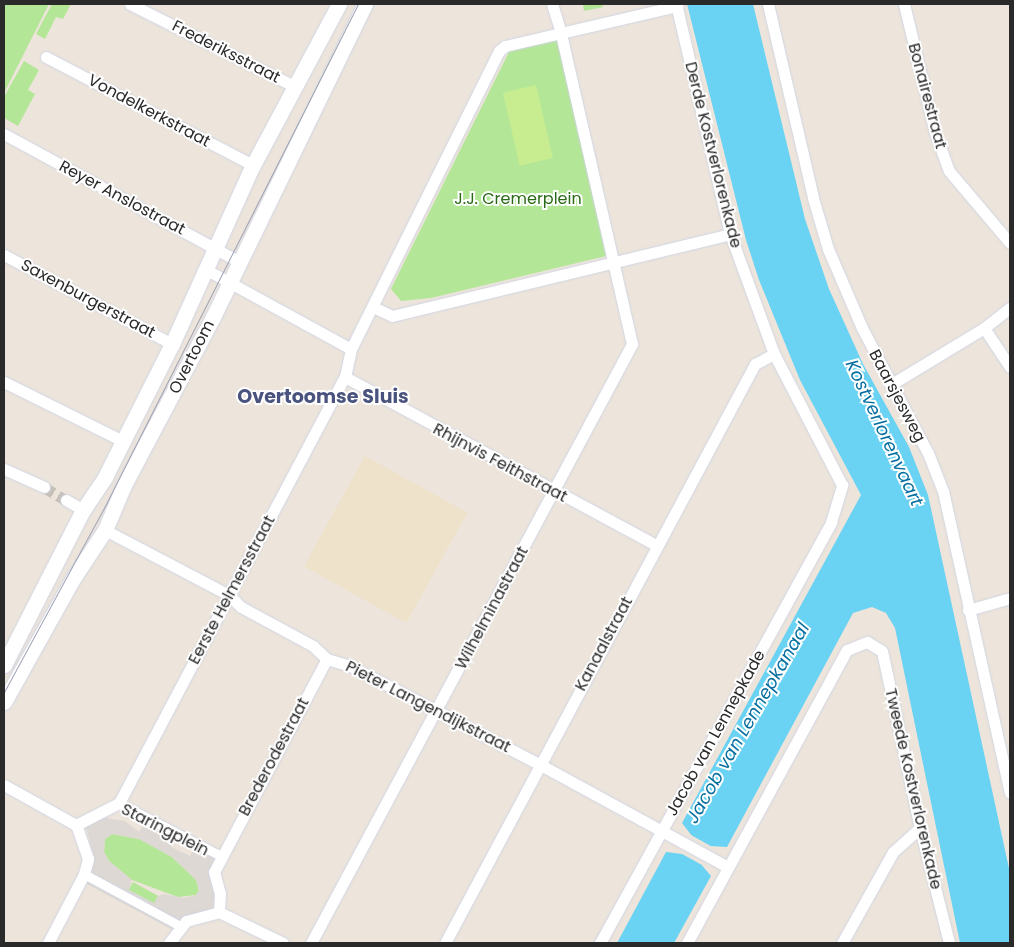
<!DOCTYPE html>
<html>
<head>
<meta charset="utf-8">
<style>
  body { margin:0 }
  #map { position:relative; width:1014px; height:947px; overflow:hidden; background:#ede5db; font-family:Poppins,sans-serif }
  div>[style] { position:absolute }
  .education>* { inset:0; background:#efe2ca; transform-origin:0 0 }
  .green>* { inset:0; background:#b3e696; transform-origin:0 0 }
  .pitch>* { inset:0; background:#c8ed91; transform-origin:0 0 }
  .plaza>* { inset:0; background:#ddd8d3 }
  .water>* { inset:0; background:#6ad2f3 }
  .pier>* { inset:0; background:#ede5db; transform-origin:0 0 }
  .minor-tunnel>* { height:11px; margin-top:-5.5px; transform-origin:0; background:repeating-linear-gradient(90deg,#c6c0b8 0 11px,transparent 0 16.5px) }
  .roads { filter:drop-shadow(0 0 1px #d1d5e4) drop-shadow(0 0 1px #d1d5e4) }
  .pedestrian>* { height:9px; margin:-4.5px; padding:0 4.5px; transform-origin:4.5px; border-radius:4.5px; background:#fff }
  .minor>* { height:11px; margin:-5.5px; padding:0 5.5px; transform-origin:5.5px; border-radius:5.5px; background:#fff }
  .secondary>* { height:15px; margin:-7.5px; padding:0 7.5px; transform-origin:7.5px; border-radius:7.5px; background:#fff }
  .tram>* { height:1px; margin:-0.5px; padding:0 0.5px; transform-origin:0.5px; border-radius:0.5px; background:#9ea2b5 }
  span { translate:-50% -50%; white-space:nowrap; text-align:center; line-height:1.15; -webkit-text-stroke:4px #fff; paint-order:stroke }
  .street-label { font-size:16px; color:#2a2a2a }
  .park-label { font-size:16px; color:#2a6a17 }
  .water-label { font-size:18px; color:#0870a0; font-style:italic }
  .quarter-label { font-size:19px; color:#49537d; font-weight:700 }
  .frame { position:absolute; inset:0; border:5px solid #2a2a2a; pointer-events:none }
</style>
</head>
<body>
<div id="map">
  <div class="education">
    <div style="left:365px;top:456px;width:117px;height:126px;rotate:29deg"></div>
  </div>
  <div class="green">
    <div style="clip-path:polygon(4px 4px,49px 4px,4px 93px)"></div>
    <div style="clip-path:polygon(52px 4px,71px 4px,63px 19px,56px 17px,45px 39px,36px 34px)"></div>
    <div style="clip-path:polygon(602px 4px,603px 7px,584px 11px,583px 5px)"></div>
    <div style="clip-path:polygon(558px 40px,606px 256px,431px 298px,401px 301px,391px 289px,510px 50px)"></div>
    <div style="clip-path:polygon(24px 61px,39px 70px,28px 90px,35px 94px,18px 126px,4px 118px,4px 97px)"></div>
    <div style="clip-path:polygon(112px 834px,139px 839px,172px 857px,196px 880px,199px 891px,196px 895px,178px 897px,132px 880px,109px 861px,104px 852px,105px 839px)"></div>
    <div style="left:133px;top:882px;width:29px;height:9px;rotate:29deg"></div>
  </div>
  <div class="pitch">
    <div style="left:536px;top:85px;width:75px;height:34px;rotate:77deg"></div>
  </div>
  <div class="plaza">
    <div style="clip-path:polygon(evenodd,101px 817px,125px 821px,139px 832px,148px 819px,180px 831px,171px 847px,190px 856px,196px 845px,219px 853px,209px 872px,216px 898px,214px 908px,173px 930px,85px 883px,94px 859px,86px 826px,101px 817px,112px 834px,139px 839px,172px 857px,196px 880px,199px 890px,196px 895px,184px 898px,165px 894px,158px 896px,154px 903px,129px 890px,132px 880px,109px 861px,104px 852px,105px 839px,112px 834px)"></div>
  </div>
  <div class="water">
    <div style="clip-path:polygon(687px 4px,753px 4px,805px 219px,829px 289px,863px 364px,909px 447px,928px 495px,1010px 873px,1010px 943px,960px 943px,895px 628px,886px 613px,872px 607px,853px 613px,727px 847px,710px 846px,700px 863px,711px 876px,674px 943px,617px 943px,666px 852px,682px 854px,692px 836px,682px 823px,861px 495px,800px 380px,759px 280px,746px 240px)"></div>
  </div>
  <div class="pier">
    <div style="left:691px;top:835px;width:23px;height:21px;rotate:29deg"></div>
  </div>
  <div class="minor-tunnel">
    <div style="left:44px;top:487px;width:26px;rotate:31deg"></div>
  </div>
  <div class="roads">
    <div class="pedestrian">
      <div style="left:119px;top:803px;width:115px;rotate:27.5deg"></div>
      <div style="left:84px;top:874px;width:109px;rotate:28.4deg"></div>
    </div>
    <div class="minor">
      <div style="left:130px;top:4px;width:186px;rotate:26.6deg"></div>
      <div style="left:768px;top:4px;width:199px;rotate:76.9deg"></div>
      <div style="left:813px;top:198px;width:53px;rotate:73.6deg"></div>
      <div style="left:828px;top:249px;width:86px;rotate:66.7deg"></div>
      <div style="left:862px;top:328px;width:141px;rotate:62.2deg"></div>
      <div style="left:928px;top:453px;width:41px;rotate:68.5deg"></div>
      <div style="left:943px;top:491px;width:309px;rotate:77.5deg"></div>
      <div style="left:904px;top:4px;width:133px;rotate:76.5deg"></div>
      <div style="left:935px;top:133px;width:40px;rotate:69.8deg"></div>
      <div style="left:949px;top:171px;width:94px;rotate:49.7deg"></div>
      <div style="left:46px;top:57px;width:233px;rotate:27.6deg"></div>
      <div style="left:4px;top:134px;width:268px;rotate:28.5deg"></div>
      <div style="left:4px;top:255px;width:190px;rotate:27.9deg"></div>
      <div style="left:205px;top:269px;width:166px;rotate:28.7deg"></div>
      <div style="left:373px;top:307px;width:21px;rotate:25deg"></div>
      <div style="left:392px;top:316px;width:348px;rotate:-13.6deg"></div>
      <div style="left:984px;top:328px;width:47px;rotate:56.3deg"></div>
      <div style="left:345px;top:377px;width:355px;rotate:28.4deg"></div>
      <div style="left:4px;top:382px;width:133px;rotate:26.4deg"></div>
      <div style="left:890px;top:385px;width:110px;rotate:-31.2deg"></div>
      <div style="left:984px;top:328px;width:33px;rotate:-38deg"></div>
      <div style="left:4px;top:469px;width:44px;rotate:24.2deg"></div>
      <div style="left:66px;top:500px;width:20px;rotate:30deg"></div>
      <div style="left:105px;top:530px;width:140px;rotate:27.7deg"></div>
      <div style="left:229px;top:595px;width:17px;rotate:45deg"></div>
      <div style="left:241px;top:607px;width:82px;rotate:28.4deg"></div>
      <div style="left:313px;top:646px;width:19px;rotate:43deg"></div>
      <div style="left:327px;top:659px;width:24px;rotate:17deg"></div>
      <div style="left:350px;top:666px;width:213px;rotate:27.4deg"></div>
      <div style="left:539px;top:764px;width:215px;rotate:28.6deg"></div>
      <div style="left:968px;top:610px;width:44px;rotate:-15.9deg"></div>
      <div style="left:4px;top:785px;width:82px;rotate:29.1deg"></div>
      <div style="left:219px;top:912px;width:18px;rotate:-87deg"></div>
      <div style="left:220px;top:894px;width:23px;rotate:-105deg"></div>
      <div style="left:214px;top:872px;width:241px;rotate:-62.1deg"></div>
      <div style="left:219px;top:912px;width:71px;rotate:25.8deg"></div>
      <div style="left:48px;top:943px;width:78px;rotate:-62.4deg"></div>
      <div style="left:84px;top:874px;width:16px;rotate:-75deg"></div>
      <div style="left:88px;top:859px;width:36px;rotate:-109deg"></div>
      <div style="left:76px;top:825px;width:48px;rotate:-27.1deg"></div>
      <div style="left:119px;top:803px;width:482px;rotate:-62.1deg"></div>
      <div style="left:345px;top:377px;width:29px;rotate:-78deg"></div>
      <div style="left:351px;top:349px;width:333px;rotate:-63.6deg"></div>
      <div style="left:499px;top:51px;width:8px;rotate:-40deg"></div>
      <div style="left:505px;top:46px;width:177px;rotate:-13.1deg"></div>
      <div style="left:169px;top:943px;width:28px;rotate:-52deg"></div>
      <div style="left:186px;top:921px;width:34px;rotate:-15deg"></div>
      <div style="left:311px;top:943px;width:680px;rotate:-61.81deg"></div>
      <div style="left:632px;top:344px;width:319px;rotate:-102.9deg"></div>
      <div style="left:561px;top:33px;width:30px;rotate:-107deg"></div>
      <div style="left:445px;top:943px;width:657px;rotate:-61.84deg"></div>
      <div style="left:755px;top:364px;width:21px;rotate:-28deg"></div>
      <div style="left:600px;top:943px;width:480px;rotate:-61.2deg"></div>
      <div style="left:831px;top:522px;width:39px;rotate:-73deg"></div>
      <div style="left:842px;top:485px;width:148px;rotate:-117.4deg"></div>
      <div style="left:774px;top:354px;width:128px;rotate:-110.1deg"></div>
      <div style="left:730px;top:234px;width:236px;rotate:-103.2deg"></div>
      <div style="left:687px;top:943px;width:334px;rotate:-61.4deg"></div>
      <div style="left:847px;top:650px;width:22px;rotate:-22deg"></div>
      <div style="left:867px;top:642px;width:17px;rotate:31deg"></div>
      <div style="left:882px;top:651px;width:181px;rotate:77.9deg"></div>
      <div style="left:920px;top:828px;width:119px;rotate:75.8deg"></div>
      <div style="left:842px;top:943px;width:104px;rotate:-60.7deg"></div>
      <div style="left:893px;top:852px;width:36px;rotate:-42deg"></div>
    </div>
    <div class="secondary">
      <div style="left:4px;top:665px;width:174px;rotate:-63deg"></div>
      <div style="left:83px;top:510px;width:40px;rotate:-56deg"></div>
      <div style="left:105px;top:477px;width:149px;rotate:-63.3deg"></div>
      <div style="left:172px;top:344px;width:196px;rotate:-65.7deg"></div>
      <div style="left:253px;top:165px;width:183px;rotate:-61.9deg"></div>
      <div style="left:4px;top:702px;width:143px;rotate:-60.8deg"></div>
      <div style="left:74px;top:577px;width:56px;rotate:-56.6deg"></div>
      <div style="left:105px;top:530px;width:49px;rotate:-67.1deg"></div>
      <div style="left:124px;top:485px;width:190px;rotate:-62.1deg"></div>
      <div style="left:213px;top:317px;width:348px;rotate:-64.1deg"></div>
    </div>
  </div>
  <div class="tram">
    <div style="left:4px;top:692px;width:216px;rotate:-61.5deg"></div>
    <div style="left:107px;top:502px;width:558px;rotate:-63.25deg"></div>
  </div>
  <div class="street-label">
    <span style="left:226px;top:52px;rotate:27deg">Frederiksstraat</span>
    <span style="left:927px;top:96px;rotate:75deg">Bonairestraat</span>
    <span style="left:149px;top:111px;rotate:28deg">Vondelkerkstraat</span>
    <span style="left:713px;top:155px;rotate:76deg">Derde Kostverlorenkade</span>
    <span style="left:122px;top:198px;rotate:28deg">Reyer Anslostraat</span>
    <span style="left:88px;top:299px;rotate:28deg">Saxenburgerstraat</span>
    <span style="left:192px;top:357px;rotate:-63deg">Overtoom</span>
    <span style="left:897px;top:396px;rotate:62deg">Baarsjesweg</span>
    <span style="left:500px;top:463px;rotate:28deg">Rhijnvis Feithstraat</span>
    <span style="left:232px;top:590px;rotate:-62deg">Eerste Helmersstraat</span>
    <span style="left:492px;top:608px;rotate:-62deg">Wilhelminastraat</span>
    <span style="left:604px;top:644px;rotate:-62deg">Kanaalstraat</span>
    <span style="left:428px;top:707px;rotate:27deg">Pieter Langendijkstraat</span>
    <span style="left:716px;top:733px;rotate:-61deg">Jacob van Lennepkade</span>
    <span style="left:274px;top:757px;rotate:-62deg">Brederodestraat</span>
    <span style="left:913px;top:789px;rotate:77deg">Tweede Kostverlorenkade</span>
    <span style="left:165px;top:830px;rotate:27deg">Staringplein</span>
  </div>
  <div class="park-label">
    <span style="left:518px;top:199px">J.J. Cremerplein</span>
  </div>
  <div class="water-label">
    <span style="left:884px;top:433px;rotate:65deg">Kostverlorenvaart</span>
    <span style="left:748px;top:723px;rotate:-60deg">Jacob van Lennepkanaal</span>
  </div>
  <div class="quarter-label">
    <span style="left:323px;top:397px">Overtoomse Sluis</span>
  </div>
  <div class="frame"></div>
</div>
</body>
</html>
